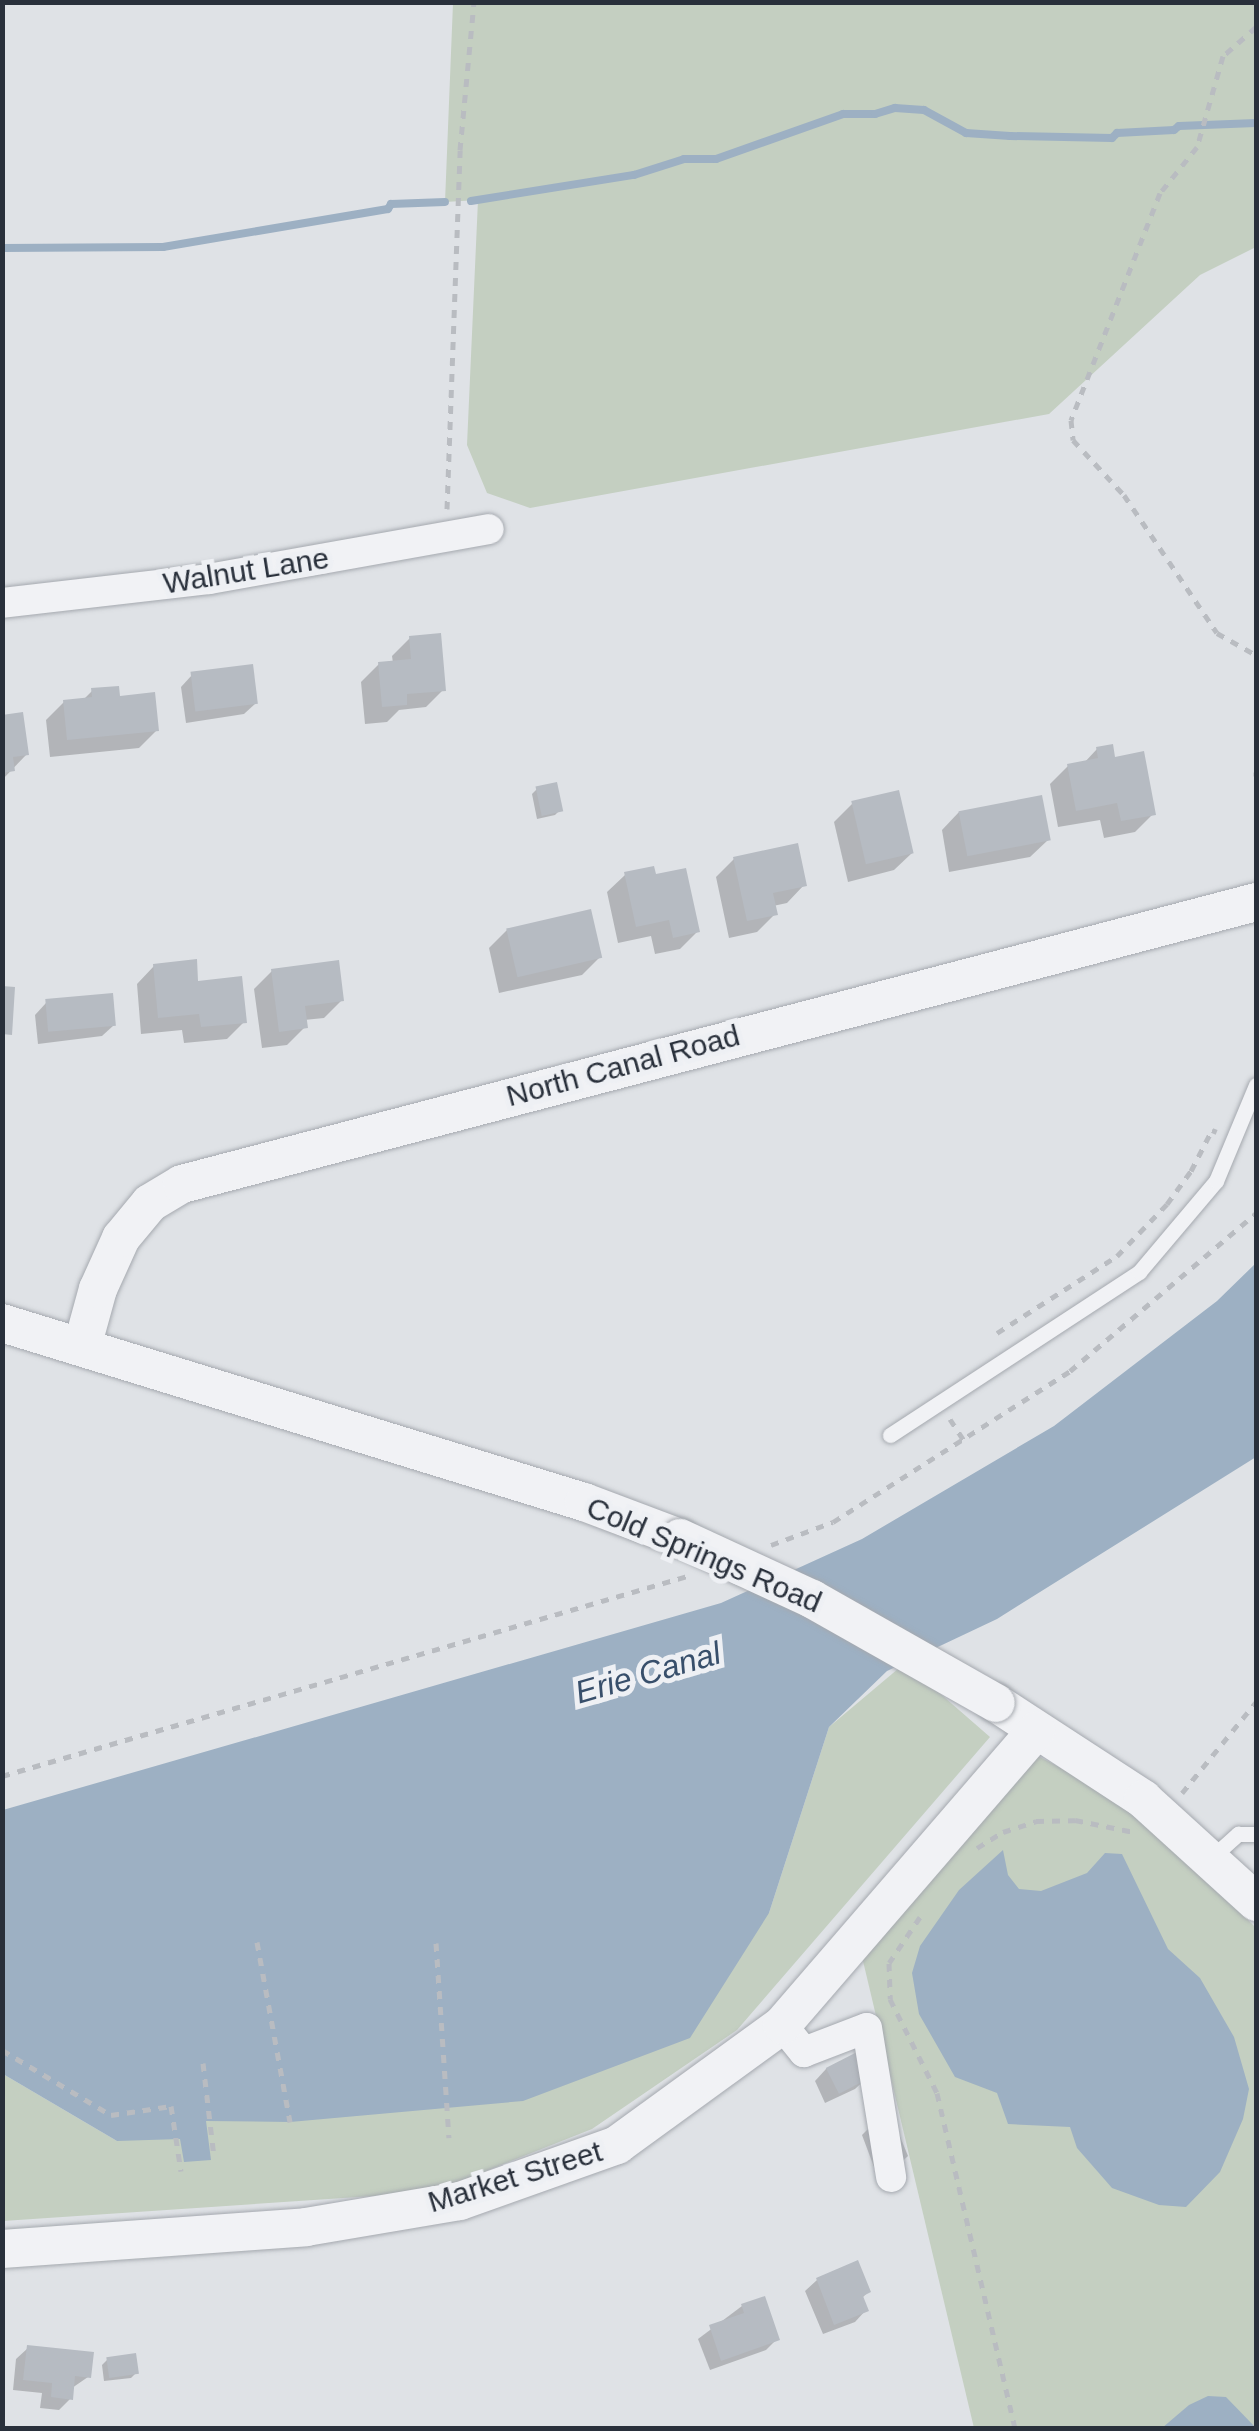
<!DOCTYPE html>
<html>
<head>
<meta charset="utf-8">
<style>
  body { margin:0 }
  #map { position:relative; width:1259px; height:2431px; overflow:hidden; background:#dfe2e6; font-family:Helvetica,sans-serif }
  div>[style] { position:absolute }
  .green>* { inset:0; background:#c4cfc1 }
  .water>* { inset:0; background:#9db0c3 }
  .shadow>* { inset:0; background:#0003 }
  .stream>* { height:8px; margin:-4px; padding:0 4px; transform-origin:4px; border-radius:4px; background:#9db0c3 }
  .building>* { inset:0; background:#b6bbc2; transform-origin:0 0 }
  .path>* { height:5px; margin-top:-2.5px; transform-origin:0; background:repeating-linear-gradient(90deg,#b9bcc1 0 8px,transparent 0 16px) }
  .roads { filter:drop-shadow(0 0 2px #a5a9af) drop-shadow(0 0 2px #a5a9af) }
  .service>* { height:15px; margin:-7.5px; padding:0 7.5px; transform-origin:7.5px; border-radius:7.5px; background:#f1f2f5 }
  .minor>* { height:30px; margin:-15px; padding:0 15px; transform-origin:15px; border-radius:15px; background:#f1f2f5 }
  .tertiary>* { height:38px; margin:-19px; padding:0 19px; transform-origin:19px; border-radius:19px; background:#f1f2f5 }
  .bridges { filter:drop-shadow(0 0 2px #a5a9af) drop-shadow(0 0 2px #a5a9af) }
  .tertiary-bridge>* { height:38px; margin:-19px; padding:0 19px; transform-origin:19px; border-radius:19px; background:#f1f2f5 }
  span { translate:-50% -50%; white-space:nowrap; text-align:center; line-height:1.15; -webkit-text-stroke:10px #eef0f4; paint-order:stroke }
  .street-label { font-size:30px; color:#29303b }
  .water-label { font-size:32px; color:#384f6b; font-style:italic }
  .frame { position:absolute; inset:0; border:5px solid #29303b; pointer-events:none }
</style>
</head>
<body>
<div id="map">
  <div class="green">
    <div style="clip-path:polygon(453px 3px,1256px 3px,1256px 247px,1200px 275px,1049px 414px,530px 508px,487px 493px,467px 445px,478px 200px,445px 202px)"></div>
    <div style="clip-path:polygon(905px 1663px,990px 1737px,737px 2030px,592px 2129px,433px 2192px,3px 2221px,3px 2074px,117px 2141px,769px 1913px,829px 1727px)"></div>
    <div style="clip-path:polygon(1036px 1755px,1109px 1793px,1180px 1851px,1256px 1928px,1256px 2428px,974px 2428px,858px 1940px)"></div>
  </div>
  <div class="water">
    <div style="clip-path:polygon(1256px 1263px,1256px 1457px,997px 1619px,887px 1671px,829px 1727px,769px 1913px,690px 2038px,523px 2101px,290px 2122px,206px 2121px,211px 2160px,184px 2162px,180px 2139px,117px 2141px,3px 2074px,3px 1810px,721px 1603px,862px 1539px,1054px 1426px,1217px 1301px)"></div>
    <div style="clip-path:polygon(1003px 1850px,1008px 1875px,1019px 1889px,1041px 1891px,1087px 1873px,1105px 1853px,1122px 1854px,1168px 1949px,1200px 1978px,1234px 2037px,1249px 2089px,1243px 2119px,1220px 2172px,1186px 2207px,1159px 2205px,1112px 2188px,1077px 2148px,1070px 2127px,1008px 2124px,997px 2093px,955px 2077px,919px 2014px,912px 1973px,920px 1946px,959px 1890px)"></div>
    <div style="clip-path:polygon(1208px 2396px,1226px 2397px,1256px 2428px,1162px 2428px,1189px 2405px)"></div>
  </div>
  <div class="shadow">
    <div style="clip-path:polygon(410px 638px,443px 690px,426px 707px,399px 710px,387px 722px,365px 724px,361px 682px,379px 664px,393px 663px,392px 656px)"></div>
    <div style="clip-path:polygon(192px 675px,256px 703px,244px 714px,186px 723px,181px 687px)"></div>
    <div style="clip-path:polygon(92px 691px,118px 699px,157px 730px,139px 748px,50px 757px,46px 720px,64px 702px,83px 700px)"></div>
    <div style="clip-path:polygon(2px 718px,27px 754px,2px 780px)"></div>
    <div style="clip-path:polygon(1097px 749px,1113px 760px,1153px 814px,1135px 832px,1104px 838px,1100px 820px,1058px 827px,1050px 784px,1068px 766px,1083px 764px)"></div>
    <div style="clip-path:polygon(537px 789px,560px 810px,555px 815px,537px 819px,532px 794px)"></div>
    <div style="clip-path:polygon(852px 804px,912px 853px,894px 870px,848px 882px,834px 822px)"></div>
    <div style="clip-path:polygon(959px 812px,1048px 840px,1030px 857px,949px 872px,942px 830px)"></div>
    <div style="clip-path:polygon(734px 859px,804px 885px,787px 903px,773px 906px,775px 914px,757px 932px,729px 938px,716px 877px)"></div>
    <div style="clip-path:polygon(625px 875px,654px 877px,698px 931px,680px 949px,655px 954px,651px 936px,618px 943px,607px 892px)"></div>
    <div style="clip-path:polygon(507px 930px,600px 957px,582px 975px,499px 993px,489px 948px)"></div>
    <div style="clip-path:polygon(154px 966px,196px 984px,244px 1022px,227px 1039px,184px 1043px,182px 1030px,141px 1034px,137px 984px)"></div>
    <div style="clip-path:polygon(272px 971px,342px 1000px,324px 1018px,304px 1020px,305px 1027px,287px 1045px,262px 1048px,254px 989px)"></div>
    <div style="clip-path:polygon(46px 1003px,114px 1025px,102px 1036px,38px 1044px,35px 1015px)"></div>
    <div style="clip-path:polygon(856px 2055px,867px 2078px,855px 2089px,825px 2103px,815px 2081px,826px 2069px)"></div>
    <div style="clip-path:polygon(892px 2117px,908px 2156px,896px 2167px,877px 2175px,862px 2135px,873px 2124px)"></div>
    <div style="clip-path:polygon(817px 2280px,868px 2292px,862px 2298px,866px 2310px,855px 2322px,823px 2334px,805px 2291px)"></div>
    <div style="clip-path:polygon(742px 2306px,777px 2339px,766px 2350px,710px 2370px,698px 2339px)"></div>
    <div style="clip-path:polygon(28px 2348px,88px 2377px,72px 2388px,70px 2399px,59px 2410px,40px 2408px,42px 2393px,13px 2390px,16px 2359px)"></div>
    <div style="clip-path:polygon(107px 2360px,136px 2373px,131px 2378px,104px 2381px,102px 2365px)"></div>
  </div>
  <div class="stream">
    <div style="left:471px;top:201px;width:165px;rotate:-9.1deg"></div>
    <div style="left:634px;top:175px;width:52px;rotate:-17.7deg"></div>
    <div style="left:684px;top:159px;width:32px"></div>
    <div style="left:716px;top:159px;width:135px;rotate:-19.5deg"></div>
    <div style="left:843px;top:114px;width:32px"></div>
    <div style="left:875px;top:114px;width:21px;rotate:-17deg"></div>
    <div style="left:895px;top:108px;width:29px;rotate:4deg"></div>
    <div style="left:924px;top:110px;width:48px;rotate:28.7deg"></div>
    <div style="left:966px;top:133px;width:44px;rotate:3.9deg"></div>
    <div style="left:1010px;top:136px;width:102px;rotate:1.1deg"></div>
    <div style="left:1112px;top:138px;width:7px;rotate:-45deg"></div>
    <div style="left:1117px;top:133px;width:57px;rotate:-3deg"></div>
    <div style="left:1174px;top:130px;width:6px;rotate:-39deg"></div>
    <div style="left:1179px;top:126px;width:77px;rotate:-2.2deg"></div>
    <div style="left:2px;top:248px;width:161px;rotate:-0.4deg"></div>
    <div style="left:163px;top:247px;width:228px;rotate:-9.6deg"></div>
    <div style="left:388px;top:209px;width:6px;rotate:-59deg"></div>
    <div style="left:391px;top:204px;width:54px;rotate:-2.1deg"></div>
  </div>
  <div class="building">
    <div style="clip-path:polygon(441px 633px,446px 691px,407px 694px,407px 705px,382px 707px,378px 662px,411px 659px,409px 636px)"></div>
    <div style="left:253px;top:664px;width:40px;height:63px;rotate:83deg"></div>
    <div style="clip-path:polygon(119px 686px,120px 696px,155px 692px,159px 731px,67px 740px,63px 700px,92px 697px,91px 688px)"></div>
    <div style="clip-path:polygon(23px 712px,29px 755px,13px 757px,15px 771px,2px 773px,2px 715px)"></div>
    <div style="clip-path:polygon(1113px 744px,1115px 757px,1144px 751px,1156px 815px,1121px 821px,1117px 803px,1076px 811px,1067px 764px,1098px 758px,1096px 747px)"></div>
    <div style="left:557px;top:782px;width:30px;height:22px;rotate:78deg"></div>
    <div style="left:899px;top:790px;width:65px;height:49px;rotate:77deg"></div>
    <div style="left:1042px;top:795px;width:46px;height:85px;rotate:79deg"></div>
    <div style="clip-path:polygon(798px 843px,807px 886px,773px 893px,778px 915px,747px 921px,733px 857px)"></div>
    <div style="clip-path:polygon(654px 866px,656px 874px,686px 868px,700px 932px,673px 938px,669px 920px,636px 927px,624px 872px)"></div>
    <div style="left:591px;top:909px;width:50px;height:87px;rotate:77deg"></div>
    <div style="clip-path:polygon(197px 959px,198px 981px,242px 976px,247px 1023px,201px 1027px,199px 1014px,158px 1018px,153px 964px)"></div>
    <div style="clip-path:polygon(339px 960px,344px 1001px,305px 1006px,308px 1028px,279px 1032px,271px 969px)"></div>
    <div style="clip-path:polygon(2px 986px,15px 987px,12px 1035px,2px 1034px)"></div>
    <div style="left:113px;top:993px;width:33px;height:68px;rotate:85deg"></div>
    <div style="left:857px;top:2052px;width:29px;height:35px;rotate:63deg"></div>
    <div style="clip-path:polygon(858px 2260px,871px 2292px,863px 2296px,869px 2311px,834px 2325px,816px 2278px)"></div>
    <div style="clip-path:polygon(765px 2296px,780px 2340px,721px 2361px,709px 2325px,744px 2313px,741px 2304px)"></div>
    <div style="clip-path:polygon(27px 2345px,94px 2352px,91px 2378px,75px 2376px,73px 2400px,51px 2397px,52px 2383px,23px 2380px)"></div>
    <div style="left:136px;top:2353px;width:21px;height:30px;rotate:82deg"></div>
  </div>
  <div class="path">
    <div style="left:1256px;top:27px;width:44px;rotate:138.7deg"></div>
    <div style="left:1223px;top:56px;width:95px;rotate:105.9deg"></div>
    <div style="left:1197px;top:147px;width:59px;rotate:128.8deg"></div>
    <div style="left:1160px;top:193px;width:244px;rotate:111.4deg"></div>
    <div style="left:1071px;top:420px;width:20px;rotate:84deg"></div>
    <div style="left:1073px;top:440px;width:75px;rotate:47.2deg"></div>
    <div style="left:1124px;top:495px;width:166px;rotate:56deg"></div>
    <div style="left:1217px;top:633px;width:45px;rotate:29.4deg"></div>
    <div style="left:447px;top:509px;width:359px;rotate:-87.9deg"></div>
    <div style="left:460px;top:150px;width:149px;rotate:-84.6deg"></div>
    <div style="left:1256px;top:772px;width:4px;rotate:90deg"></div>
    <div style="left:997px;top:1333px;width:143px;rotate:-32.7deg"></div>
    <div style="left:1117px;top:1256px;width:72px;rotate:-46.1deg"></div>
    <div style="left:1167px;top:1204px;width:41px;rotate:-54deg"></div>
    <div style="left:1191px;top:1171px;width:46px;rotate:-62.9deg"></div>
    <div style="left:1212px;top:1130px;width:5px;rotate:22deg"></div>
    <div style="left:950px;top:1419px;width:27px;rotate:57deg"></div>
    <div style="left:771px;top:1545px;width:66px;rotate:-20.4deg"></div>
    <div style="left:833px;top:1522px;width:281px;rotate:-32.5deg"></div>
    <div style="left:1070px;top:1371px;width:244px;rotate:-40.3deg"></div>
    <div style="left:2px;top:1776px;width:718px;rotate:-16.26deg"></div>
    <div style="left:1182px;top:1793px;width:117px;rotate:-50.9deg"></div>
    <div style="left:977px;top:1848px;width:31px;rotate:-32deg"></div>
    <div style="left:1003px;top:1832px;width:35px;rotate:-18deg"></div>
    <div style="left:1036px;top:1821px;width:39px;rotate:-1deg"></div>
    <div style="left:1075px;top:1820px;width:60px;rotate:11.5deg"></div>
    <div style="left:920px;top:1917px;width:55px;rotate:124deg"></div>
    <div style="left:889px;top:1963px;width:36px;rotate:88deg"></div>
    <div style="left:890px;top:1999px;width:105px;rotate:63.4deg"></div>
    <div style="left:937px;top:2093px;width:344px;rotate:76.9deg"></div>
    <div style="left:257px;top:1942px;width:183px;rotate:79.6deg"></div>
    <div style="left:436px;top:1943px;width:195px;rotate:86.2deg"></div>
    <div style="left:2px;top:2050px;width:127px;rotate:30.8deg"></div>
    <div style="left:111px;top:2115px;width:61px;rotate:-8.5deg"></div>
    <div style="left:171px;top:2106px;width:66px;rotate:81.3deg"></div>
    <div style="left:203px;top:2063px;width:94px;rotate:83.3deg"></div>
  </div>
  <div class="roads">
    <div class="service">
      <div style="left:890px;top:1435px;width:298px;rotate:-33.2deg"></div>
      <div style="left:1139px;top:1272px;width:119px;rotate:-49.8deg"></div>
      <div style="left:1216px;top:1181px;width:104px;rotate:-67.4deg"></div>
      <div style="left:1210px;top:1859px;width:38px;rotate:-42deg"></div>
      <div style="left:1238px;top:1834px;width:18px"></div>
    </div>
    <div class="minor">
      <div style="left:2px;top:603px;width:208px;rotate:-6.6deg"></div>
      <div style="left:209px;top:579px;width:284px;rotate:-10.1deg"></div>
      <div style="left:782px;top:2025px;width:35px;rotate:51deg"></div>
      <div style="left:804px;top:2052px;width:67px;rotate:-20.9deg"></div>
      <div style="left:867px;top:2028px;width:151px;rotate:80.8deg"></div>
    </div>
    <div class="tertiary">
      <div style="left:2px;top:1323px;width:609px;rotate:17.1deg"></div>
      <div style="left:584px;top:1502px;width:103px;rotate:20.6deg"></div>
      <div style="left:82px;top:1347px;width:60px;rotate:-74.6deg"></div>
      <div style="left:98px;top:1289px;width:56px;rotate:-65.7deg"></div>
      <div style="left:121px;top:1238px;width:45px;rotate:-50.4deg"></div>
      <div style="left:150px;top:1203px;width:37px;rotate:-31deg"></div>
      <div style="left:182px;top:1184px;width:1110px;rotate:-14.71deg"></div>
      <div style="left:996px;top:1703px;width:176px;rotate:33.1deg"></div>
      <div style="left:1143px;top:1799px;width:153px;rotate:42.3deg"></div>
      <div style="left:2px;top:2249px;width:305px;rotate:-4.1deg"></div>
      <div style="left:306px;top:2227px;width:156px;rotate:-9.6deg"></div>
      <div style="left:460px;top:2201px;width:167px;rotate:-19.6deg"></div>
      <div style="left:617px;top:2145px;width:204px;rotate:-36deg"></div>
      <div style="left:782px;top:2025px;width:389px;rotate:-49.2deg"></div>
    </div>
  </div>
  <div class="bridges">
    <div class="tertiary-bridge">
      <div style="left:680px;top:1538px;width:145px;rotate:24.8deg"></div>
      <div style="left:812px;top:1599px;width:211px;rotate:29.5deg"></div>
    </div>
  </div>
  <div class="street-label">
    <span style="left:246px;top:571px;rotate:-9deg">Walnut Lane</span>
    <span style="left:623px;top:1066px;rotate:-15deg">North Canal Road</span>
    <span style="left:704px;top:1555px;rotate:23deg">Cold Springs Road</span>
    <span style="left:515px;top:2177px;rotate:-17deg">Market Street</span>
  </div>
  <div class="water-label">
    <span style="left:648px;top:1673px;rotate:-16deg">Erie Canal</span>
  </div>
  <div class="frame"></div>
</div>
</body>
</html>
